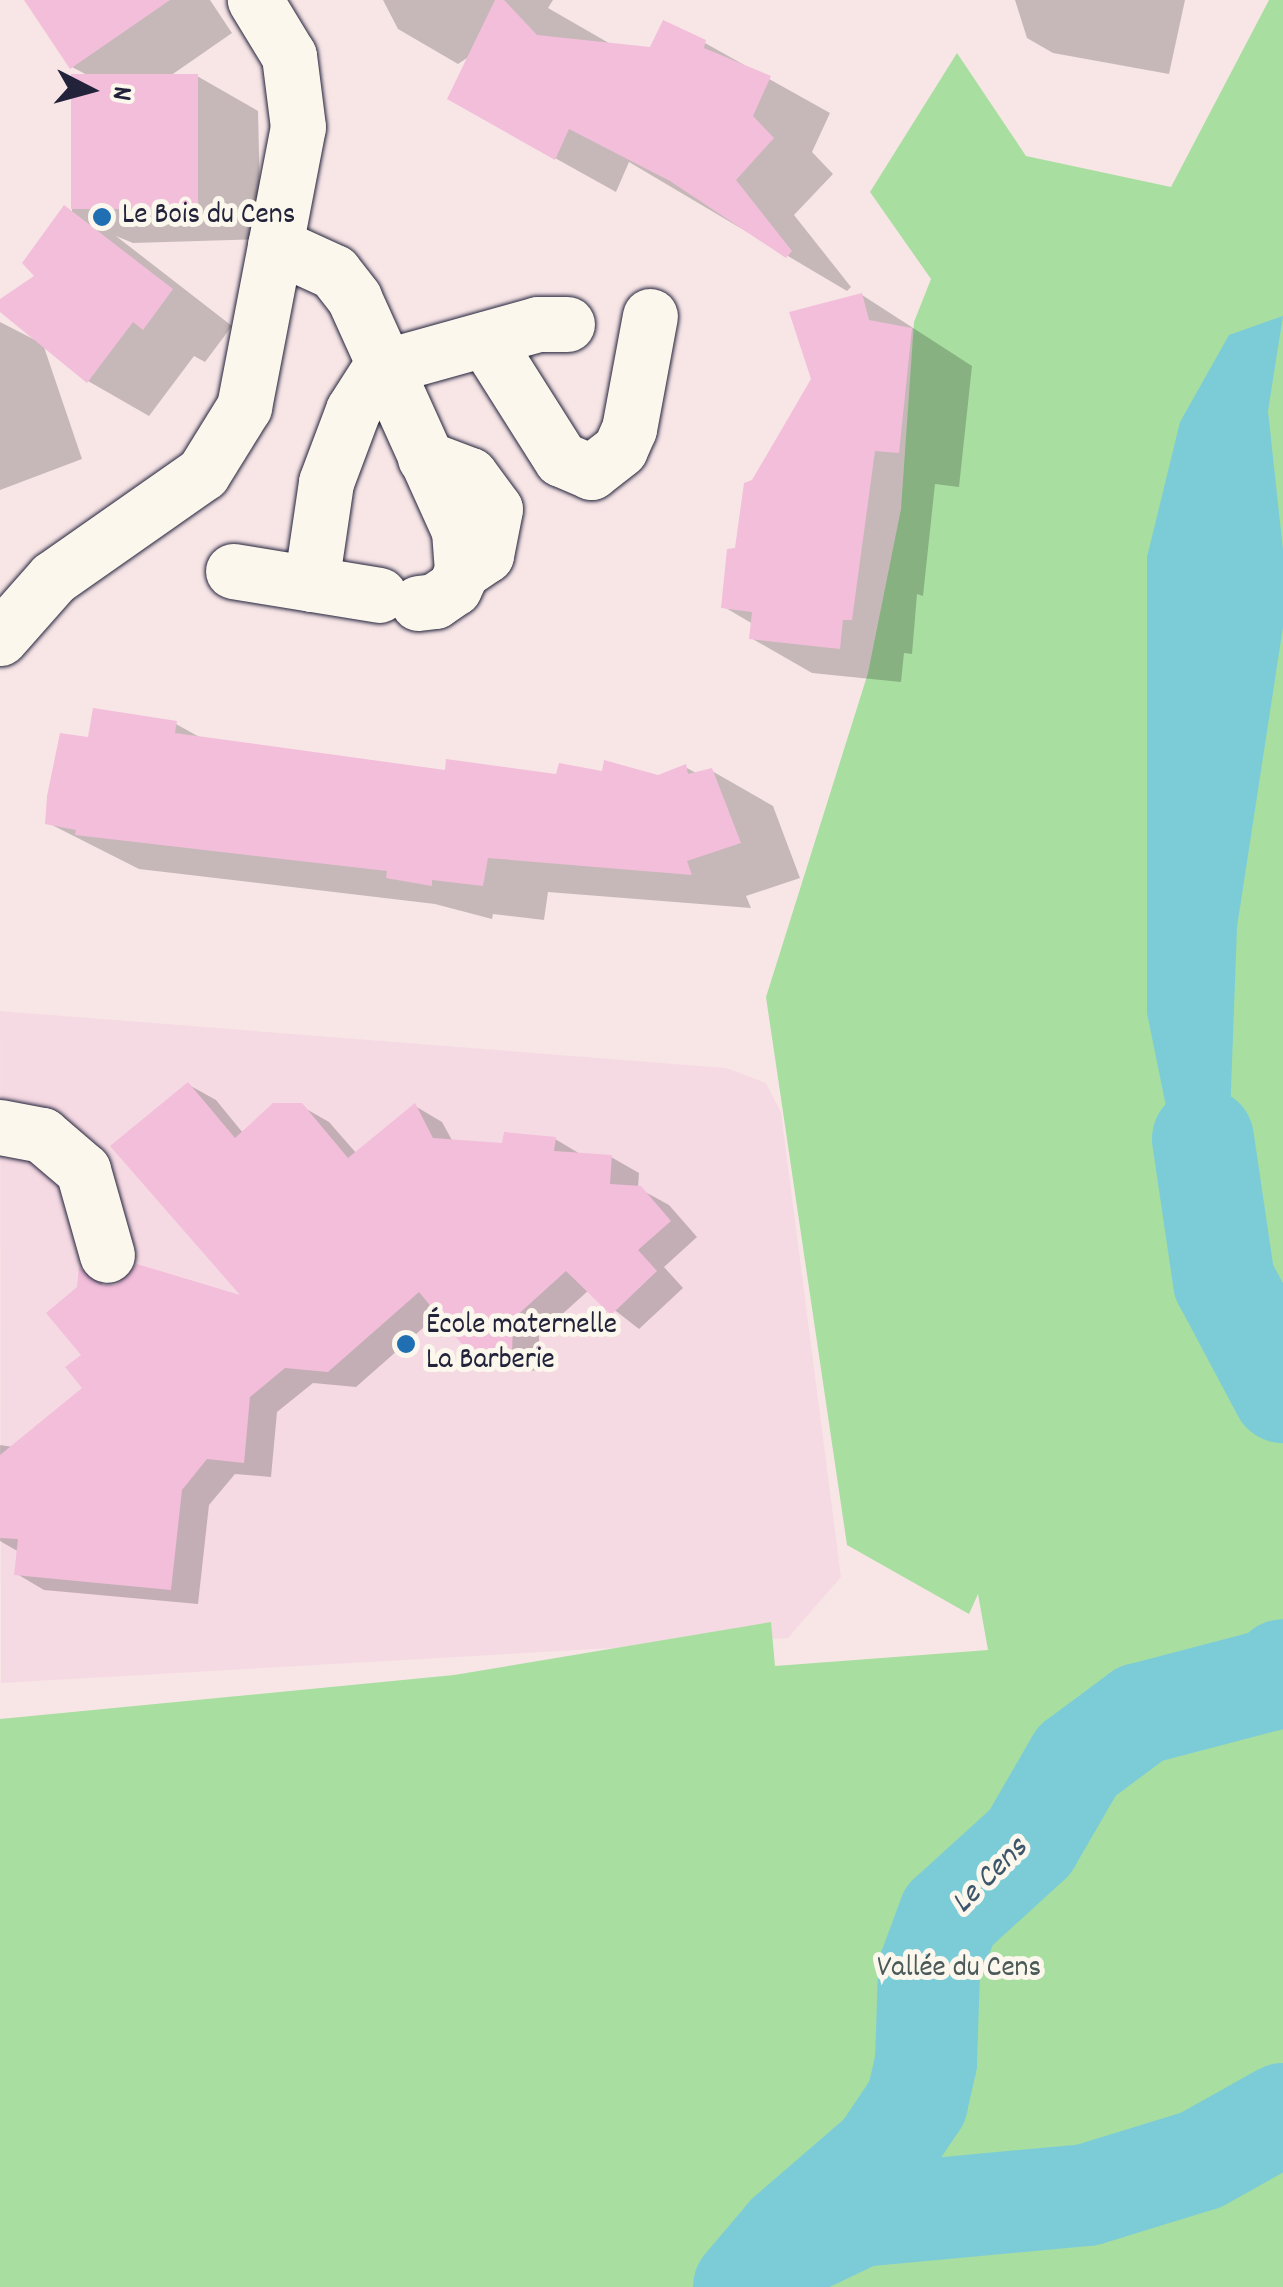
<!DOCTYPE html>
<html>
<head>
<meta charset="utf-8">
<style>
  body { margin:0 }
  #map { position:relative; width:1283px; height:2287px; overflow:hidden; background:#f8e6e7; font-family:Dekko,sans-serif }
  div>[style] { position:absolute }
  .built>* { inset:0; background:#f6dae3 }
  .green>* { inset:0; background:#a9dea1 }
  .water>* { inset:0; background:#7cccd8 }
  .shadow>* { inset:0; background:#0003 }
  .river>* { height:102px; margin:-51px; padding:0 51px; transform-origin:51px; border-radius:51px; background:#7cccd8 }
  .building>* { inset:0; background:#f2beda; transform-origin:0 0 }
  .roads { filter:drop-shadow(0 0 2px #22223b) drop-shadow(0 0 2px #22223b) }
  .minor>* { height:55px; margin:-27.5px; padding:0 27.5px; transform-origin:27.5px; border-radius:27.5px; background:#fbf7ec }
  .dots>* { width:28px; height:28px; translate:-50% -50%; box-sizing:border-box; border:5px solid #fbf7ec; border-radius:50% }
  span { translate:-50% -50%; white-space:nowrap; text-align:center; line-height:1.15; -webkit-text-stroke:10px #fbf7ec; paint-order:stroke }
  .poi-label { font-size:30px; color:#22223b }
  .left { translate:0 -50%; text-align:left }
  .park-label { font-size:30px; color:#4a5a5a }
  .water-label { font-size:32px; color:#3d556a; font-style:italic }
  .north { position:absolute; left:40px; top:40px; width:100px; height:100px; -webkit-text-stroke:8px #fbf7ec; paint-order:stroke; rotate:96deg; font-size:28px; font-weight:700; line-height:40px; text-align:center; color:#22223b }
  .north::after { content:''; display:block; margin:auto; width:35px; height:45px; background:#22223b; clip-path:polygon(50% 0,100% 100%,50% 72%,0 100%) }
</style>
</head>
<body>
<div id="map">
  <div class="built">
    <div style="clip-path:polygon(0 1011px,726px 1068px,766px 1083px,781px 1112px,841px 1577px,788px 1638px,1px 1683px)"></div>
  </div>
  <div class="green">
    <div style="clip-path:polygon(1269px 0,1283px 0,1283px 2287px,0 2287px,0 1719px,454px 1675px,771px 1622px,775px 1666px,988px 1650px,978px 1594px,969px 1614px,847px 1545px,766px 997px,868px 673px,901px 509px,914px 322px,931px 279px,870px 192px,957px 53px,1026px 156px,1171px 187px)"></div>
  </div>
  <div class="water">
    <div style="clip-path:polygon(1283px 316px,1268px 411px,1283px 550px,1283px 627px,1237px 927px,1224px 1281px,1193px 1239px,1147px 1013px,1147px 557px,1180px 422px,1229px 335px)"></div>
  </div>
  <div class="shadow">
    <div style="clip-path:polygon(27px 0,210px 0,232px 33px,170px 76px,197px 76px,258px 111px,261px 239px,133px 243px,116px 236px,232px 326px,205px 362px,194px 356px,149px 416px,88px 381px,0 308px,0 302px,38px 277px,72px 213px,74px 76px,89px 76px,72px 67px)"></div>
    <div style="clip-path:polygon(383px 0,553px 0,548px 8px,614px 46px,651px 49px,705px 43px,830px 113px,812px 152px,833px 174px,794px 215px,851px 287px,847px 291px,629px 162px,616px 192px,510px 133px,470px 56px,458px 64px,398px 29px)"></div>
    <div style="clip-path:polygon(1015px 0,1185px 0,1169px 74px,1053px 53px,1027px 38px)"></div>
    <div style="clip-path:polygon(862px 295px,972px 366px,959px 487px,935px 484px,923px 596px,917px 594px,912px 654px,904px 653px,901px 682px,812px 673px,751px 638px,753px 624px,724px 607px,754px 482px)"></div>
    <div style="clip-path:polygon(0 322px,43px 344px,82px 459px,0 490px)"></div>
    <div style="clip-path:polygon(176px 724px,203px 739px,447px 773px,658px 778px,685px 767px,698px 774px,712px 771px,773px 806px,800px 878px,746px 896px,751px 908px,548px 892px,544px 920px,493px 914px,492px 919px,435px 904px,139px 869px,48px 823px,90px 740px)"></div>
    <div style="clip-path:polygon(189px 1085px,216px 1100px,243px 1133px,301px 1106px,329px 1122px,357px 1154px,415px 1106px,442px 1122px,453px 1142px,504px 1146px,555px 1139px,582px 1155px,611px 1157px,639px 1173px,638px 1188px,669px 1205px,697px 1237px,664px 1267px,683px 1288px,639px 1329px,589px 1290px,539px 1335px,539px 1371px,500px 1368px,471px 1352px,440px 1313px,356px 1387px,313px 1383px,277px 1412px,271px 1477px,235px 1474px,209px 1505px,198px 1604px,44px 1590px,17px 1574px,19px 1552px,0 1541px,0 1445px,13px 1447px,86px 1388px,81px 1271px,108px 1288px,248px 1300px)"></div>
  </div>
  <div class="river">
    <div style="left:1203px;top:1139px;width:144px;rotate:81.6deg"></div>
    <div style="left:1224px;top:1281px;width:126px;rotate:62deg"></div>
    <div style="left:795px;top:2247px;width:72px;rotate:-25.5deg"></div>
    <div style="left:860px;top:2216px;width:228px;rotate:-5.3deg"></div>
    <div style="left:1087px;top:2195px;width:119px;rotate:-17.1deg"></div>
    <div style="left:1201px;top:2160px;width:94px;rotate:-29.3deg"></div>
    <div style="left:744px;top:2287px;width:68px;rotate:-49.8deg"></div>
    <div style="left:788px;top:2235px;width:124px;rotate:-40.8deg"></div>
    <div style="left:882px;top:2154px;width:63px;rotate:-56.1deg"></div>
    <div style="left:917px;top:2102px;width:41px;rotate:-77.3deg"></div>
    <div style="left:926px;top:2062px;width:92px;rotate:-88.1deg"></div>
    <div style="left:929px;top:1970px;width:58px;rotate:-69.7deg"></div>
    <div style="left:949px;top:1916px;width:110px;rotate:-42.4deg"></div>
    <div style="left:1030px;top:1842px;width:94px;rotate:-59.9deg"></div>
    <div style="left:1077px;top:1761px;width:79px;rotate:-36.7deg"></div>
    <div style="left:1140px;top:1714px;width:138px;rotate:-14.7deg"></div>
    <div style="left:1273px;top:1679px;width:13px;rotate:-42deg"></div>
  </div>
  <div class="building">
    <div style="clip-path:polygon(24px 0,170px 0,70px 69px)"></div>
    <div style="clip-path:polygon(495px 0,504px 0,537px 35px,650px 47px,663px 20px,706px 40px,704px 48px,771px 76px,753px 116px,774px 138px,736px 180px,792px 251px,786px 258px,670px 181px,569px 129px,555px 160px,447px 99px)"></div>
    <div style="left:71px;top:74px;width:127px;height:135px"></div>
    <div style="clip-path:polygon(64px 205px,173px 289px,143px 330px,133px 322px,87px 383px,0 312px,0 299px,34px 276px,22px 263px)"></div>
    <div style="clip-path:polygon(862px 293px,869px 320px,912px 328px,899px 453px,875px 451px,852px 620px,843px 620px,840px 649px,749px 639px,752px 612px,721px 608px,727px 549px,735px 548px,744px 483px,752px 480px,811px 379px,789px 312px)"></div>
    <div style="clip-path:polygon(93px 708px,177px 721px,175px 733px,445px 770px,446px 759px,556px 774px,559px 763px,602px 771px,604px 760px,658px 775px,686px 764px,688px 774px,712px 768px,741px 843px,687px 861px,692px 875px,488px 858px,483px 886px,432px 880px,432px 886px,386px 878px,387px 871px,75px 835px,76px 830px,45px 824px,47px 796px,60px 733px,88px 737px)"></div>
    <div style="clip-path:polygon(188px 1082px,235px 1138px,273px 1103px,302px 1103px,348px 1158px,415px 1103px,433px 1138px,502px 1143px,504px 1132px,556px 1137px,554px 1151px,612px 1155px,610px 1184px,641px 1186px,671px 1221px,638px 1250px,657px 1271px,611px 1315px,566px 1271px,513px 1319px,512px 1357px,470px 1354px,419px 1292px,328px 1372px,285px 1368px,250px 1397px,244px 1463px,207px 1459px,182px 1490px,171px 1590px,14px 1575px,18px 1539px,0 1538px,0 1455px,82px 1388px,65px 1367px,81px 1355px,46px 1313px,77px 1287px,79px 1267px,100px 1285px,116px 1285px,137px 1264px,240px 1295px,110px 1146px)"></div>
  </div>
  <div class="roads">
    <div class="minor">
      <div style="left:275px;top:245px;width:65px;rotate:24.6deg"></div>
      <div style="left:334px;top:272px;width:33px;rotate:52deg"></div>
      <div style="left:354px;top:298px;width:256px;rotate:65.7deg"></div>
      <div style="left:459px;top:531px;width:40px;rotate:85.7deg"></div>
      <div style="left:462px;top:571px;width:19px;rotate:115deg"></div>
      <div style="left:454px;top:588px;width:23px;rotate:146deg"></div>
      <div style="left:435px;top:601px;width:17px;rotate:173deg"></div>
      <div style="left:485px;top:339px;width:142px;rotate:57.7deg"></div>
      <div style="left:561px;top:459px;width:33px;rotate:23deg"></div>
      <div style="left:591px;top:472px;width:37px;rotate:-38deg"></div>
      <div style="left:620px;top:449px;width:22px;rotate:-66deg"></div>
      <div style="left:629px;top:429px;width:115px;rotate:-79.5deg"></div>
      <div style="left:425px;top:458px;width:48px;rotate:20.7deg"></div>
      <div style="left:470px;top:475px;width:42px;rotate:53.7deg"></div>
      <div style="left:495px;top:509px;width:47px;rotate:101.1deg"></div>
      <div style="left:486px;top:555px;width:29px;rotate:146deg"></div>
      <div style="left:233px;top:571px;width:148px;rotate:9.3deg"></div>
      <div style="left:311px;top:584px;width:103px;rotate:-81.6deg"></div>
      <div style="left:326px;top:482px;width:77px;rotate:-69.4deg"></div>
      <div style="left:353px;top:410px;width:50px;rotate:-57.3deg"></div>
      <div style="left:380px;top:368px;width:164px;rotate:-15.6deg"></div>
      <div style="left:538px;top:324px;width:29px"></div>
      <div style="left:0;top:638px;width:80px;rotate:-48.5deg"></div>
      <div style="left:53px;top:578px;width:183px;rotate:-35deg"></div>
      <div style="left:203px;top:473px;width:78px;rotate:-58.2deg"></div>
      <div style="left:244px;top:407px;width:285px;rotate:-79.1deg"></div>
      <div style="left:298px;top:127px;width:72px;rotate:-97.2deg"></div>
      <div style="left:289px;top:56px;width:66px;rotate:-121.3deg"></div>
      <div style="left:0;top:1127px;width:43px;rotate:10.8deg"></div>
      <div style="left:42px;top:1135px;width:54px;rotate:40.5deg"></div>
      <div style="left:83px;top:1170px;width:88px;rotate:74.2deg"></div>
    </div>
  </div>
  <div class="dots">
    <div style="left:102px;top:217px;background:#1f6fb2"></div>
    <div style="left:406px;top:1344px;background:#1f6fb2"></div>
  </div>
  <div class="poi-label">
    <span class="left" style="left:122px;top:217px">Le Bois du Cens</span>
    <span class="left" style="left:426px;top:1344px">École maternelle<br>La Barberie</span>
  </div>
  <div class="park-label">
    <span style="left:959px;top:1970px">Vallée du Cens</span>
  </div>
  <div class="water-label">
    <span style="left:991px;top:1877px;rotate:-45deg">Le Cens</span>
  </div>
  <div class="north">N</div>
</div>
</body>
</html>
